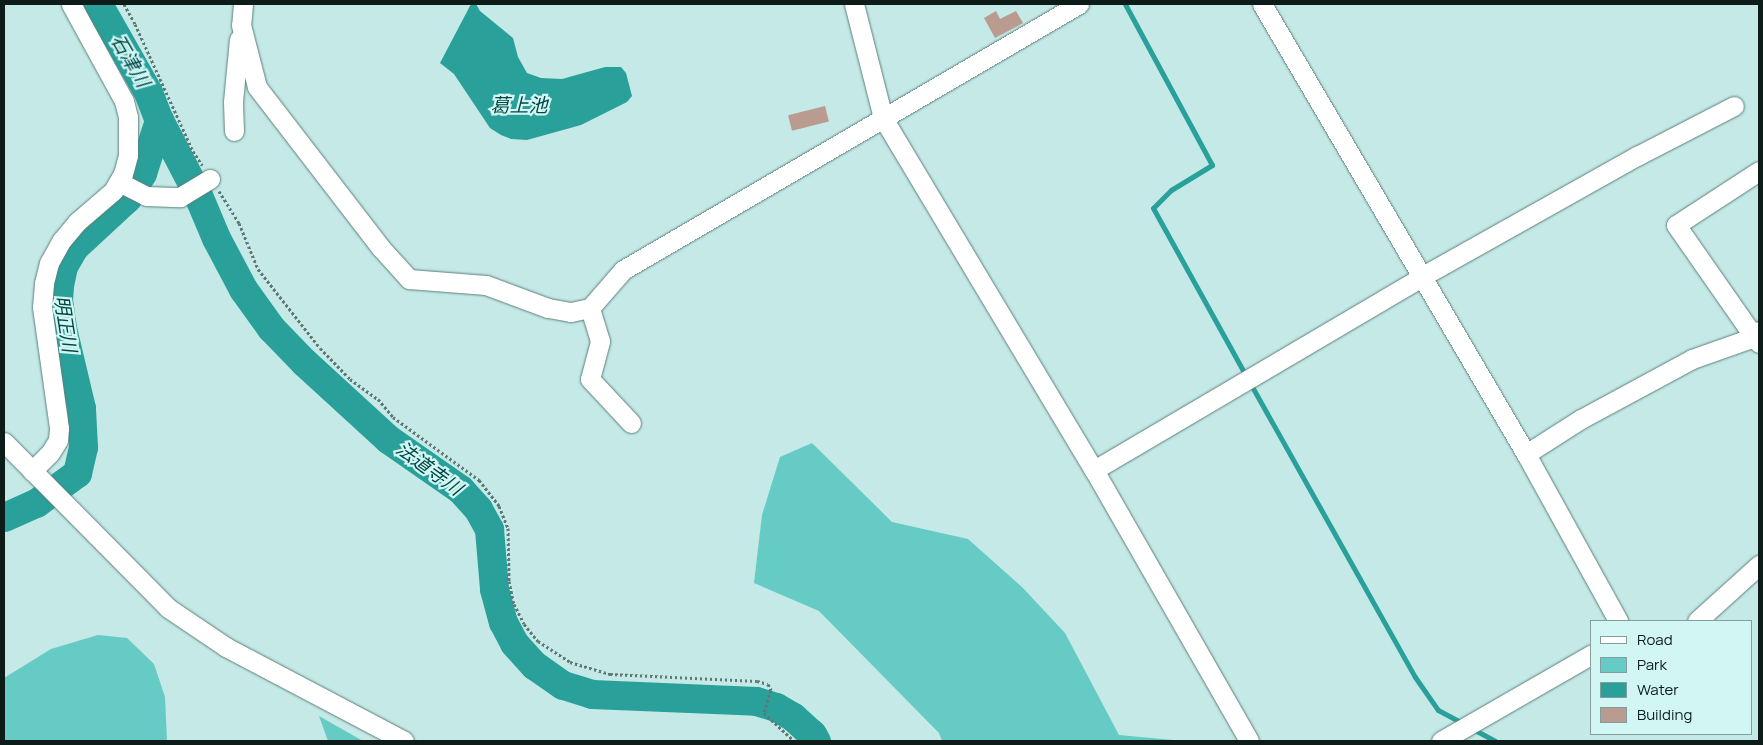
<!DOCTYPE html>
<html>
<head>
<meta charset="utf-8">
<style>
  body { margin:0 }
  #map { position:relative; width:1763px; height:745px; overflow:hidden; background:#c4e9e6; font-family:Manrope,"Noto Sans JP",sans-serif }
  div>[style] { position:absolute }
  .green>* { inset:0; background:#65cbc4 }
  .water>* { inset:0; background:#29a19a }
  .stream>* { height:5px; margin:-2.5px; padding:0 2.5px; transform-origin:2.5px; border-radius:2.5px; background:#29a19a }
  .river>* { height:29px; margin:-14.5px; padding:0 14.5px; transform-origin:14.5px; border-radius:14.5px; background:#29a19a }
  .building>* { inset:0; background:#b99b8f; transform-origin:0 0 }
  .path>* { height:3px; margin-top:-1.5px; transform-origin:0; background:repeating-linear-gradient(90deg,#5f7875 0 2.5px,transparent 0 5px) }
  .roads { filter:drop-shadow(0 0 1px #5d7f7c) drop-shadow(0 0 1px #5d7f7c) }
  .minor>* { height:19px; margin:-9.5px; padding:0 9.5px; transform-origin:9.5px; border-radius:9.5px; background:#fff }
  span { translate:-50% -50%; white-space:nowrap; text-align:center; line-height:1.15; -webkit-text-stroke:4.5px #d1f6f3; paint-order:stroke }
  .water-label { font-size:19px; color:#004744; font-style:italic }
  .frame { position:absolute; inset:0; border:5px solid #0d1b19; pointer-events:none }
  .legend { position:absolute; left:1590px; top:620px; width:162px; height:115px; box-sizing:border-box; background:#d1f6f3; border:1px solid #839e9c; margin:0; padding:6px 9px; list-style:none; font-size:15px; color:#0d1b19 }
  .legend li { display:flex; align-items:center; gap:10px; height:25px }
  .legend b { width:25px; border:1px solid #839e9c }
</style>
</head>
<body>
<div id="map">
  <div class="green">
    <div style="clip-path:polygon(812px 443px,892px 522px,968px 539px,1022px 587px,1065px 633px,1119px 735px,1184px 741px,942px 741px,939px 733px,819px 611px,754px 583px,762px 515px,780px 457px)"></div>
    <div style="clip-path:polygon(98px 635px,127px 638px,154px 664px,165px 697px,167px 741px,4px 741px,4px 678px,51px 649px)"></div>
    <div style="clip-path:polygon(319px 716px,363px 741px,328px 741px)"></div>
  </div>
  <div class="water">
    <div style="clip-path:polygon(471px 4px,476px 4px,480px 11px,513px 38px,518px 57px,527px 73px,541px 78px,562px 79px,605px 67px,621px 67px,626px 73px,632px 96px,627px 102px,581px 125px,527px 140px,511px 139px,501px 135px,490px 128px,454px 74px,440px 63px)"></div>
  </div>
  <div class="stream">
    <div style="left:1125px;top:4px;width:183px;rotate:61.6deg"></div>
    <div style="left:1212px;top:165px;width:48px;rotate:148.6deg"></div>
    <div style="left:1171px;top:190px;width:25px;rotate:135deg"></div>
    <div style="left:1153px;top:208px;width:192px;rotate:61deg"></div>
    <div style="left:1250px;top:383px;width:337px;rotate:60.7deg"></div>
    <div style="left:1415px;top:677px;width:40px;rotate:55.1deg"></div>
    <div style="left:1438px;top:710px;width:27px;rotate:28deg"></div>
    <div style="left:1471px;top:728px;width:27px;rotate:28deg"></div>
  </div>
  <div class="river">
    <div style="left:98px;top:4px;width:101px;rotate:60.4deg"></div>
    <div style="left:148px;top:92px;width:30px;rotate:69deg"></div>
    <div style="left:159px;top:120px;width:82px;rotate:62.5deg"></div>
    <div style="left:197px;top:193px;width:49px;rotate:67.1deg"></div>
    <div style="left:216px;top:238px;width:58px;rotate:62.1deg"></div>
    <div style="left:243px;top:289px;width:48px;rotate:54.3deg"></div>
    <div style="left:271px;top:328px;width:47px;rotate:45.9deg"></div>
    <div style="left:304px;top:362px;width:114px;rotate:42.5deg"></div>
    <div style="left:388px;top:439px;width:88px;rotate:34.8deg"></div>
    <div style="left:460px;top:489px;width:27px;rotate:48deg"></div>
    <div style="left:478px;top:509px;width:23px;rotate:61deg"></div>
    <div style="left:489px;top:529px;width:60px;rotate:85.2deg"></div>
    <div style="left:494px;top:589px;width:34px;rotate:75deg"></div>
    <div style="left:503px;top:622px;width:24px;rotate:62deg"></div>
    <div style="left:514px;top:643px;width:30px;rotate:48deg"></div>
    <div style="left:534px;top:665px;width:35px;rotate:35deg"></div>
    <div style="left:563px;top:685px;width:30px;rotate:17deg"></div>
    <div style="left:592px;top:694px;width:164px;rotate:2.4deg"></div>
    <div style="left:756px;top:701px;width:21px;rotate:17deg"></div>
    <div style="left:776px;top:707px;width:20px;rotate:30deg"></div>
    <div style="left:793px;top:717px;width:25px;rotate:42deg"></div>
    <div style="left:812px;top:734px;width:8px;rotate:60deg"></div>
    <div style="left:4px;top:517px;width:35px;rotate:-24deg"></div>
    <div style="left:36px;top:503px;width:51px;rotate:-36.2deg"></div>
    <div style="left:77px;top:473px;width:27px;rotate:-77deg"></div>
    <div style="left:83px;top:447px;width:39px;rotate:-93deg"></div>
    <div style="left:81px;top:408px;width:82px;rotate:-103.4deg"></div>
    <div style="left:62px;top:328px;width:28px;rotate:-98deg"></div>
    <div style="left:58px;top:300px;width:15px;rotate:-86deg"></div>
    <div style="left:59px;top:285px;width:19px;rotate:-78deg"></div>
    <div style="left:63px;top:266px;width:22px;rotate:-60deg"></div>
    <div style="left:74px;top:247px;width:72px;rotate:-42.8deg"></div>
    <div style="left:127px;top:198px;width:29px;rotate:-59deg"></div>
    <div style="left:142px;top:173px;width:56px;rotate:-72.2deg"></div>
  </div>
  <div class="building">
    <div style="clip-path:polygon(996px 11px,1000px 19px,1016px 11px,1023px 23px,995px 38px,984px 18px)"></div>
    <div style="left:825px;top:106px;width:16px;height:38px;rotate:76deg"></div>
  </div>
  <div class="path">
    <div style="left:124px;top:4px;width:23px;rotate:61deg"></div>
    <div style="left:135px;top:24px;width:140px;rotate:65.5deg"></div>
    <div style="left:193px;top:151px;width:17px;rotate:57deg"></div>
    <div style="left:219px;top:191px;width:38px;rotate:58deg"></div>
    <div style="left:239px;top:223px;width:50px;rotate:67.6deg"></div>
    <div style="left:258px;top:269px;width:100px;rotate:51.9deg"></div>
    <div style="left:320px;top:348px;width:43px;rotate:45.9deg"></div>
    <div style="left:350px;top:379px;width:34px;rotate:36deg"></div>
    <div style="left:378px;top:399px;width:23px;rotate:50deg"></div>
    <div style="left:393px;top:417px;width:107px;rotate:36.2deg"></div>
    <div style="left:479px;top:480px;width:33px;rotate:52deg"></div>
    <div style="left:499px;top:506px;width:24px;rotate:68deg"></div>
    <div style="left:508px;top:528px;width:53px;rotate:88.9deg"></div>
    <div style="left:509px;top:581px;width:24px;rotate:78deg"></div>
    <div style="left:514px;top:604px;width:22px;rotate:63deg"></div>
    <div style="left:524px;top:624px;width:22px;rotate:51deg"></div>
    <div style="left:538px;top:641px;width:38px;rotate:33deg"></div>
    <div style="left:570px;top:662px;width:42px;rotate:16.7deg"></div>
    <div style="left:610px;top:674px;width:147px;rotate:2.7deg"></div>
    <div style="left:757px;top:681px;width:11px;rotate:15deg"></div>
    <div style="left:768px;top:684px;width:7px;rotate:63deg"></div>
    <div style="left:771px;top:690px;width:24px;rotate:107deg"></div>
    <div style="left:764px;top:713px;width:41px;rotate:43deg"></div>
  </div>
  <div class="roads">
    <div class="minor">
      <div style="left:243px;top:4px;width:21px;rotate:95deg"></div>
      <div style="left:241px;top:25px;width:64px;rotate:75.5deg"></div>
      <div style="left:257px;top:87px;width:203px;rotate:52.4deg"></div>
      <div style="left:381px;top:248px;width:42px;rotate:47.9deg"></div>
      <div style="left:409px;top:279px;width:77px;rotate:4.5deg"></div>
      <div style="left:486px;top:285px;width:66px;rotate:20.4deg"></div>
      <div style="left:548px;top:308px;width:23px;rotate:10deg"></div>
      <div style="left:571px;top:312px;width:19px;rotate:-12deg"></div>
      <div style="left:854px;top:4px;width:118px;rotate:75.7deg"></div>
      <div style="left:883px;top:118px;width:410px;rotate:59.1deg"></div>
      <div style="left:1094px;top:470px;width:312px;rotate:60.2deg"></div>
      <div style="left:1262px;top:4px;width:522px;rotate:59.6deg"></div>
      <div style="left:1526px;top:454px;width:191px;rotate:61.1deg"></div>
      <div style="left:234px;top:131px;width:29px;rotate:-92deg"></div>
      <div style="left:233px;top:102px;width:63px;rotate:-84.6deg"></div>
      <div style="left:1759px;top:171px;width:99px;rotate:147deg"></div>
      <div style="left:1676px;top:225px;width:136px;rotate:55.1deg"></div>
      <div style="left:1754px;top:337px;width:8px;rotate:-50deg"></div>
      <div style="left:119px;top:182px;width:30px;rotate:27deg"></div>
      <div style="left:146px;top:196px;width:34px;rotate:2deg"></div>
      <div style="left:180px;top:197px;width:35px;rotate:-31deg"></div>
      <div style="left:631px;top:423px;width:60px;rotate:-133deg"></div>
      <div style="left:590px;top:379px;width:39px;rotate:-75deg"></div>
      <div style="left:600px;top:341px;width:34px;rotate:-107deg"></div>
      <div style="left:590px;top:308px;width:50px;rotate:-49deg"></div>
      <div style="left:623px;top:270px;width:528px;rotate:-30.26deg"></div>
      <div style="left:4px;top:442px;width:233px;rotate:45.3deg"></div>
      <div style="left:168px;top:608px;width:70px;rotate:33.9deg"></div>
      <div style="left:226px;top:647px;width:201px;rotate:27.8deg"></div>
      <div style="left:1526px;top:454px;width:65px;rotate:-32.5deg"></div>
      <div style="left:1581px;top:419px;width:126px;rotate:-28.4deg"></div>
      <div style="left:1692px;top:359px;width:66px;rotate:-19.5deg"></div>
      <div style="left:1754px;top:337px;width:8px;rotate:50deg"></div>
      <div style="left:1094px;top:470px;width:380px;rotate:-30.5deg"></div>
      <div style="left:1421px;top:277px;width:248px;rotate:-29.3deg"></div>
      <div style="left:1637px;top:156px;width:109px;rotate:-27.3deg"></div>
      <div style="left:32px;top:471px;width:25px;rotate:-45deg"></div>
      <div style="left:50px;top:453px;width:15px;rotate:-58deg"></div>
      <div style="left:58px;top:440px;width:12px;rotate:-85deg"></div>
      <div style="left:59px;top:428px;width:122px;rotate:-98deg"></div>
      <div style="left:42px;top:307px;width:24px;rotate:-85deg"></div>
      <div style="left:44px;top:283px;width:21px;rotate:-76deg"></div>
      <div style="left:49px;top:263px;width:26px;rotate:-61deg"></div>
      <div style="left:62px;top:240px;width:23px;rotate:-50deg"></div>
      <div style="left:77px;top:222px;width:48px;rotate:-40.7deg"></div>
      <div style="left:113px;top:191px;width:20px;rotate:-60deg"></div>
      <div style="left:123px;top:174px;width:20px;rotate:-75deg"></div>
      <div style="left:128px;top:155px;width:38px;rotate:-90deg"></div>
      <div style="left:128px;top:117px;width:16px;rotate:-104deg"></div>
      <div style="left:124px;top:101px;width:111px;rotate:-118.7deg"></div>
      <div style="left:1697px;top:621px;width:84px;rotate:-42.1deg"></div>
      <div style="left:1441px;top:741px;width:174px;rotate:-29.9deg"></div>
    </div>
  </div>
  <div class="water-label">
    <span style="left:130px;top:61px;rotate:60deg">石津川</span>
    <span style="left:519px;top:106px">葛上池</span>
    <span style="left:65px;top:324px;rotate:81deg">明正川</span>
    <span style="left:429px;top:469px;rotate:36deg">法道寺川</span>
  </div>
  <div class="frame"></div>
  <ul class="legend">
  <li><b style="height:6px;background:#fff"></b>Road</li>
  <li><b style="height:14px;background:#65cbc4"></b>Park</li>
  <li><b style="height:14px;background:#29a19a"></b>Water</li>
  <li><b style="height:14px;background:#b99b8f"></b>Building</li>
  </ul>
</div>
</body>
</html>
